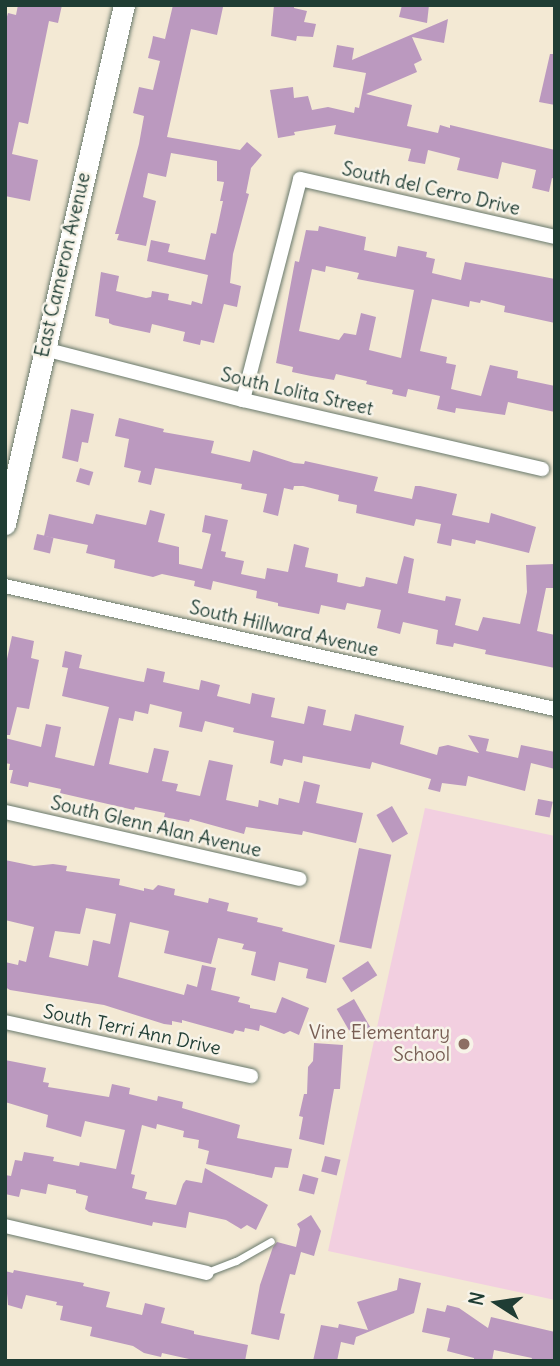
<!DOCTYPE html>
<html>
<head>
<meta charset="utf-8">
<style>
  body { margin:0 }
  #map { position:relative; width:560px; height:1366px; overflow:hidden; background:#f3e9d4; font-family:Delius,sans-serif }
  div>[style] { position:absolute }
  .built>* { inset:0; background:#f2cfe0 }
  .building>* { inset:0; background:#bb99bf; transform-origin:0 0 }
  .roads { filter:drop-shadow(0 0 2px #69796c) drop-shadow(0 0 2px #69796c) }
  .service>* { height:7px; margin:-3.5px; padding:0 3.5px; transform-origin:3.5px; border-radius:3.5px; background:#fff }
  .minor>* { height:14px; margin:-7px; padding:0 7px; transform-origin:7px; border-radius:7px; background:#fff }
  .secondary>* { height:21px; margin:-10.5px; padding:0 10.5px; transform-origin:10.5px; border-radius:10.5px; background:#fff }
  .dots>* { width:19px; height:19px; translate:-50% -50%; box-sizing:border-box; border:4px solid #f7f3e8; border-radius:50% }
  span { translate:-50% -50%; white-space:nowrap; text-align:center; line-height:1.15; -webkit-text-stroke:5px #f7f3e8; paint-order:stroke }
  .street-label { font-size:19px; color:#1f3d34 }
  .education-label { font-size:19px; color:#785e54 }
  .right { translate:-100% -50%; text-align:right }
  .frame { position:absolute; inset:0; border:7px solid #1f3d34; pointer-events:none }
  .north { position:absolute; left:462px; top:1268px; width:70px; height:70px; -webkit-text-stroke:5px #f7f3e8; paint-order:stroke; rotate:282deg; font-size:19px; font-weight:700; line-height:28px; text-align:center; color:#1f3d34 }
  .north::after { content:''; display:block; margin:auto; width:24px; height:32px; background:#1f3d34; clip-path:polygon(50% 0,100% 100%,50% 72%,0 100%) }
</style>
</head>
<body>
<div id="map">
  <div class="built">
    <div style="clip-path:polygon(425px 808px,555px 836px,555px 1300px,328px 1251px)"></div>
  </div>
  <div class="building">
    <div style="clip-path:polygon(18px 5px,62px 5px,58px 23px,49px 21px,28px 124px,19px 122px,12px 154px,38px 160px,30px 201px,5px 196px,5px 24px,8px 13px,16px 15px)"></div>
    <div style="clip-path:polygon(173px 5px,223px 7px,217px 35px,191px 29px,167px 137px,240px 150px,247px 142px,262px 155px,251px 168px,246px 193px,249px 194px,233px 254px,230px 283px,241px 286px,237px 307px,224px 304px,214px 343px,201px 340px,200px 345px,183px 341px,185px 332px,152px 324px,150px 333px,113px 325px,109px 323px,109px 319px,95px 316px,101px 272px,119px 276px,116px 291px,146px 298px,151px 297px,152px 291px,169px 294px,168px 300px,191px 305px,192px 301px,202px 304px,208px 275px,147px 261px,151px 240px,170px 244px,168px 252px,205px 260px,211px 233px,216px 234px,223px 201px,220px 201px,224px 182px,217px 181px,217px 161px,171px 153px,166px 177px,148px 173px,143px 197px,156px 201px,146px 246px,117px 240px,119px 234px,115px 234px,139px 144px,144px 116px,133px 113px,139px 87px,153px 90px,160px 61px,148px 58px,152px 42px,153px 36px,165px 39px)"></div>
    <div style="clip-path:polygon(274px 5px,294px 5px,294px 8px,307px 11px,304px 22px,316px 24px,313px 37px,297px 36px,296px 41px,271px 36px)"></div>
    <div style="clip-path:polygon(402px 5px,429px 5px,427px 23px,399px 17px)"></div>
    <div style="clip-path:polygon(448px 19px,444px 43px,412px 37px,422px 60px,414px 64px,417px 72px,366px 94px,412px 105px,407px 126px,438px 133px,440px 125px,450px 128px,450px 125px,555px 150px,555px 179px,552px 178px,549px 192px,532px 188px,536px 170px,502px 162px,498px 179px,457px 170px,460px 158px,428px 150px,425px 164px,408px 161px,411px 149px,334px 134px,336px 125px,294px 132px,295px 135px,278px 138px,270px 90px,293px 87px,294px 98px,308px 96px,312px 110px,328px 107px,354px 113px,355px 107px,359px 108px,366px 73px,333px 67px,337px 45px,354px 48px,352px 60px)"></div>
    <div style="clip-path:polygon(550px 54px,555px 54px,555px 105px,539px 102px)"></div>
    <div style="clip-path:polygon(evenodd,319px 226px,366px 237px,364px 250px,396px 257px,398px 246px,427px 252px,426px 257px,435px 259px,432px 273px,461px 280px,465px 262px,555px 279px,555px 323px,504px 312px,505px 306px,481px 300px,480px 303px,470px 301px,469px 307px,432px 299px,420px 351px,447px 357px,446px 363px,456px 365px,451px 389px,481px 396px,490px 365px,518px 371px,517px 378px,555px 386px,555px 412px,508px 402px,505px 415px,456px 408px,455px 413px,437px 409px,440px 396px,408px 389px,406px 397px,392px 394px,393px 390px,366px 384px,367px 381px,336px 374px,334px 380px,311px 376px,292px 372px,293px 367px,276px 363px,295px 261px,299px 262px,306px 230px,318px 231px,319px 226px,326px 266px,359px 273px,357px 279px,414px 290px,401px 358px,369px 350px,376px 317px,361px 313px,356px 335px,344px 333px,339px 340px,299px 331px,312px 269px,325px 272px,326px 266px)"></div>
    <div style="clip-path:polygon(71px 409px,94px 414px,88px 443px,82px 442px,78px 462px,62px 458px)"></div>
    <div style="clip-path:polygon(119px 418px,164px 429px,163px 432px,214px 441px,211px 453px,250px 462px,253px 450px,294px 463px,304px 464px,305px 461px,378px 477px,374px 491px,412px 499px,415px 486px,420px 486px,457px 494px,452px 515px,489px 523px,491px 513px,536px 527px,529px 553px,476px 540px,475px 544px,452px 539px,451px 546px,437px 543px,441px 524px,416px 519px,414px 526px,356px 513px,357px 505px,338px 501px,339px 495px,303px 486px,294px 486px,293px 490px,284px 488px,278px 516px,263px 512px,267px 494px,241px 489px,242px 484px,155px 468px,151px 485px,138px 482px,141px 471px,124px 467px,129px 439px,115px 436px)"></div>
    <div style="left:80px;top:468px;width:14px;height:14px;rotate:17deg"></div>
    <div style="clip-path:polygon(150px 510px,165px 514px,158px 542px,179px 547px,179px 564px,202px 569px,211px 534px,202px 532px,205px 515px,228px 520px,221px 551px,226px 552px,225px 557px,244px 561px,241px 574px,265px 579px,267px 568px,288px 572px,294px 544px,309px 548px,305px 567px,338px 574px,337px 582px,360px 587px,364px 586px,366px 577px,397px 584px,404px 556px,414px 559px,408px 593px,445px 601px,446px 596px,461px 599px,455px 625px,478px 631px,483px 617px,520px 624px,527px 592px,526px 565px,555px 564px,555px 588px,546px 588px,537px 631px,555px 635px,555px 668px,485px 654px,486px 650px,454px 643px,453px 647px,436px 644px,438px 630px,403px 622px,400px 634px,377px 628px,381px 610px,347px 603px,345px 610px,321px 605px,319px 614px,278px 606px,278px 603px,256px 598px,257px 591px,213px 581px,211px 590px,194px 586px,195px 581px,162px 574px,153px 577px,114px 568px,115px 560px,86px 553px,88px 545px,44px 536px,49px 514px,93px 524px,96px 514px,146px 525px)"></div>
    <div style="left:37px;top:534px;width:17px;height:16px;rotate:13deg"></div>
    <div style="clip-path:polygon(12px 636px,34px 641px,31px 658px,39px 660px,29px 709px,17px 707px,10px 735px,5px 735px,5px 668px)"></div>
    <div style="clip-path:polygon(65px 651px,82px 655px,79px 668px,138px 681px,144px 682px,147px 668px,165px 672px,163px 682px,199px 690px,201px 680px,220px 685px,217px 696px,250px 704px,252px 693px,275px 698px,271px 717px,304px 724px,308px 706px,326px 710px,323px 725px,351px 731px,355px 714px,404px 726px,400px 744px,437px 755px,439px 747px,448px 745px,479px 753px,468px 735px,489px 739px,486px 751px,518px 758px,521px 745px,555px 752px,555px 769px,531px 763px,525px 791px,468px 776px,466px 786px,442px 783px,440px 792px,428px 789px,431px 779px,372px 762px,370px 769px,303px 756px,302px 763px,284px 759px,282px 766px,270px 763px,274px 741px,233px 732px,234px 728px,205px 721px,202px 732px,179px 727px,182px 712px,150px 704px,148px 714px,135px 711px,133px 721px,119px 718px,109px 764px,148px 773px,154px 748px,169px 751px,162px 781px,178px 784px,176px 791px,200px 796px,209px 760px,233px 765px,226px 800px,258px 807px,259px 800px,278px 805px,279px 798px,299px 803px,304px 781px,320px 785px,316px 803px,363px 813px,356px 843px,303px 831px,302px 835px,246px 827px,244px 834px,190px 819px,189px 822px,164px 817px,165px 813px,135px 807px,134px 810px,60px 793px,61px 789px,29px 782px,28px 787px,10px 783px,13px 770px,9px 770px,10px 764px,5px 763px,5px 738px,41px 747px,46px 724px,61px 727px,55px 757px,94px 766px,109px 707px,62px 696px,68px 668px,62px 667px)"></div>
    <div style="left:538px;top:799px;width:15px;height:16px;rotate:11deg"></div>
    <div style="left:392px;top:806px;width:32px;height:18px;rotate:60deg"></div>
    <div style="left:359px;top:848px;width:33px;height:96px;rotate:12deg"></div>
    <div style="clip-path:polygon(evenodd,5px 860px,34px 866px,53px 864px,67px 866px,66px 871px,120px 879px,119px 885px,144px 891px,144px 888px,153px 890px,158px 885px,175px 889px,174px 895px,208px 903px,209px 898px,229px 903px,227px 911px,258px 918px,257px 922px,283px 928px,282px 931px,335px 945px,326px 983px,306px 978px,308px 969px,279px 962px,275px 981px,251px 975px,256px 952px,242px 949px,244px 944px,218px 938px,211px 964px,164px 953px,169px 931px,130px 922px,118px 977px,184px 995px,187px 984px,197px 987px,202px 965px,216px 968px,211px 990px,240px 997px,238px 1002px,250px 1005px,250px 1008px,276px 1013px,282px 997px,309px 1008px,299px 1035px,290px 1031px,284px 1034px,260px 1025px,259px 1031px,245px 1028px,244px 1032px,235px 1030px,233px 1034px,182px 1020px,182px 1023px,172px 1021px,172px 1025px,164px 1024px,104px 1005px,10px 990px,5px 987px,5px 962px,18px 965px,19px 960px,26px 962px,34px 927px,5px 920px,5px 860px,86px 908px,116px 914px,110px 944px,93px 940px,88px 966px,49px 957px,55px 931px,80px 934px,86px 908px)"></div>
    <div style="left:368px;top:961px;width:17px;height:31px;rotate:57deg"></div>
    <div style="left:354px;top:999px;width:34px;height:20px;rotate:60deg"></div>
    <div style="clip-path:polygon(314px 1043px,343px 1045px,340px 1089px,334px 1089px,324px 1145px,299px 1139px,303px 1117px,299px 1116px,304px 1094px,307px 1094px,308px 1067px,313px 1061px)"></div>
    <div style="clip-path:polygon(5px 1060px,46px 1068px,43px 1082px,49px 1083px,48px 1087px,109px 1097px,112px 1084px,130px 1088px,129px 1094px,157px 1101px,158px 1096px,183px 1102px,182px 1108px,240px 1125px,237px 1138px,292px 1149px,288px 1168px,275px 1167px,272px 1178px,206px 1164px,209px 1151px,198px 1148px,199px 1140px,183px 1137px,184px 1131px,157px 1124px,156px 1129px,142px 1125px,131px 1174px,135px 1175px,132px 1188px,147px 1192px,145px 1199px,176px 1205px,183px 1184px,186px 1180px,202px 1183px,205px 1168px,268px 1205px,256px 1230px,247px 1225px,241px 1229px,226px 1220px,189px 1212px,186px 1228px,153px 1222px,152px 1226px,89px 1212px,85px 1209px,88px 1196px,76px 1193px,76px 1190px,48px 1184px,46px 1194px,21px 1189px,19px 1197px,5px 1194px,5px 1175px,11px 1176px,15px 1160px,22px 1161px,24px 1152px,54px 1157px,53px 1161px,79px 1166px,80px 1162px,116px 1169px,125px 1130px,85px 1121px,81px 1137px,46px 1127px,48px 1115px,5px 1102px)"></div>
    <div style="left:325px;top:1156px;width:16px;height:16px;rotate:14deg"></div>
    <div style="left:303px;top:1174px;width:16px;height:17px;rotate:15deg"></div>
    <div style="clip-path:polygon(311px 1215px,321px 1231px,314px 1256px,301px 1252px,295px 1275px,290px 1274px,280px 1313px,285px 1314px,279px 1340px,251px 1334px,260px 1285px,273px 1247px,277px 1242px,296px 1247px,300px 1229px,297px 1224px)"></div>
    <div style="clip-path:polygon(14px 1270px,84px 1283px,83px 1286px,110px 1292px,106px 1307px,142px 1315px,145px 1303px,165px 1308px,161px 1323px,194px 1331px,194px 1334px,248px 1345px,245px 1361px,198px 1361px,162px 1353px,161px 1357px,144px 1353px,133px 1346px,90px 1336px,92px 1327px,60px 1320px,63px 1306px,56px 1305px,57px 1302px,26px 1295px,22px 1309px,8px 1305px,5px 1271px,13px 1273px)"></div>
    <div style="clip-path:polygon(399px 1278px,421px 1283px,414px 1313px,356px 1337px,354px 1345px,341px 1342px,337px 1361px,313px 1361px,321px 1325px,338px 1328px,339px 1324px,368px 1330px,357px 1302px,397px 1290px)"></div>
    <div style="clip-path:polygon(447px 1305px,459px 1308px,488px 1328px,491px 1317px,555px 1332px,555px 1361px,531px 1361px,532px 1358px,494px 1350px,492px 1361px,474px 1361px,474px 1358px,447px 1351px,450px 1338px,422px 1332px,427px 1308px,445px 1312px)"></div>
  </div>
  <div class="roads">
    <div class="service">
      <div style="left:207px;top:1272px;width:31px;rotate:-21deg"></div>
      <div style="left:236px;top:1261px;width:40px;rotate:-29.7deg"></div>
    </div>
    <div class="minor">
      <div style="left:44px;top:349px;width:205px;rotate:14.4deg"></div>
      <div style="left:243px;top:400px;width:307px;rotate:13deg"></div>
      <div style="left:243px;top:400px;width:228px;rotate:-75.5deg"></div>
      <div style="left:300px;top:179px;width:262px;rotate:12.8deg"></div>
      <div style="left:5px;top:586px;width:564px;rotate:12.61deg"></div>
      <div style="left:5px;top:812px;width:302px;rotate:12.8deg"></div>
      <div style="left:5px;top:1022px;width:252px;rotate:12.4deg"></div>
      <div style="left:5px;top:1226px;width:207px;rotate:13.1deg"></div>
    </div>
    <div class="secondary">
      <div style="left:5px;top:524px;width:532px;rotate:-77.09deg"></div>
    </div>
  </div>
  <div class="dots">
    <div style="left:464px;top:1044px;background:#8d6e63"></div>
  </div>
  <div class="street-label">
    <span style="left:431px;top:189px;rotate:13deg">South del Cerro Drive</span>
    <span style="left:63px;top:265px;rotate:-77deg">East Cameron Avenue</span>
    <span style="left:297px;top:392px;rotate:13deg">South Lolita Street</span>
    <span style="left:284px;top:629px;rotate:13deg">South Hillward Avenue</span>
    <span style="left:156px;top:827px;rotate:13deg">South Glenn Alan Avenue</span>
    <span style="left:132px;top:1030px;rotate:12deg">South Terri Ann Drive</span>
  </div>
  <div class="education-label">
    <span class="right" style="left:450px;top:1044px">Vine Elementary<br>School</span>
  </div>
  <div class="frame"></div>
  <div class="north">N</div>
</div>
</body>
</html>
